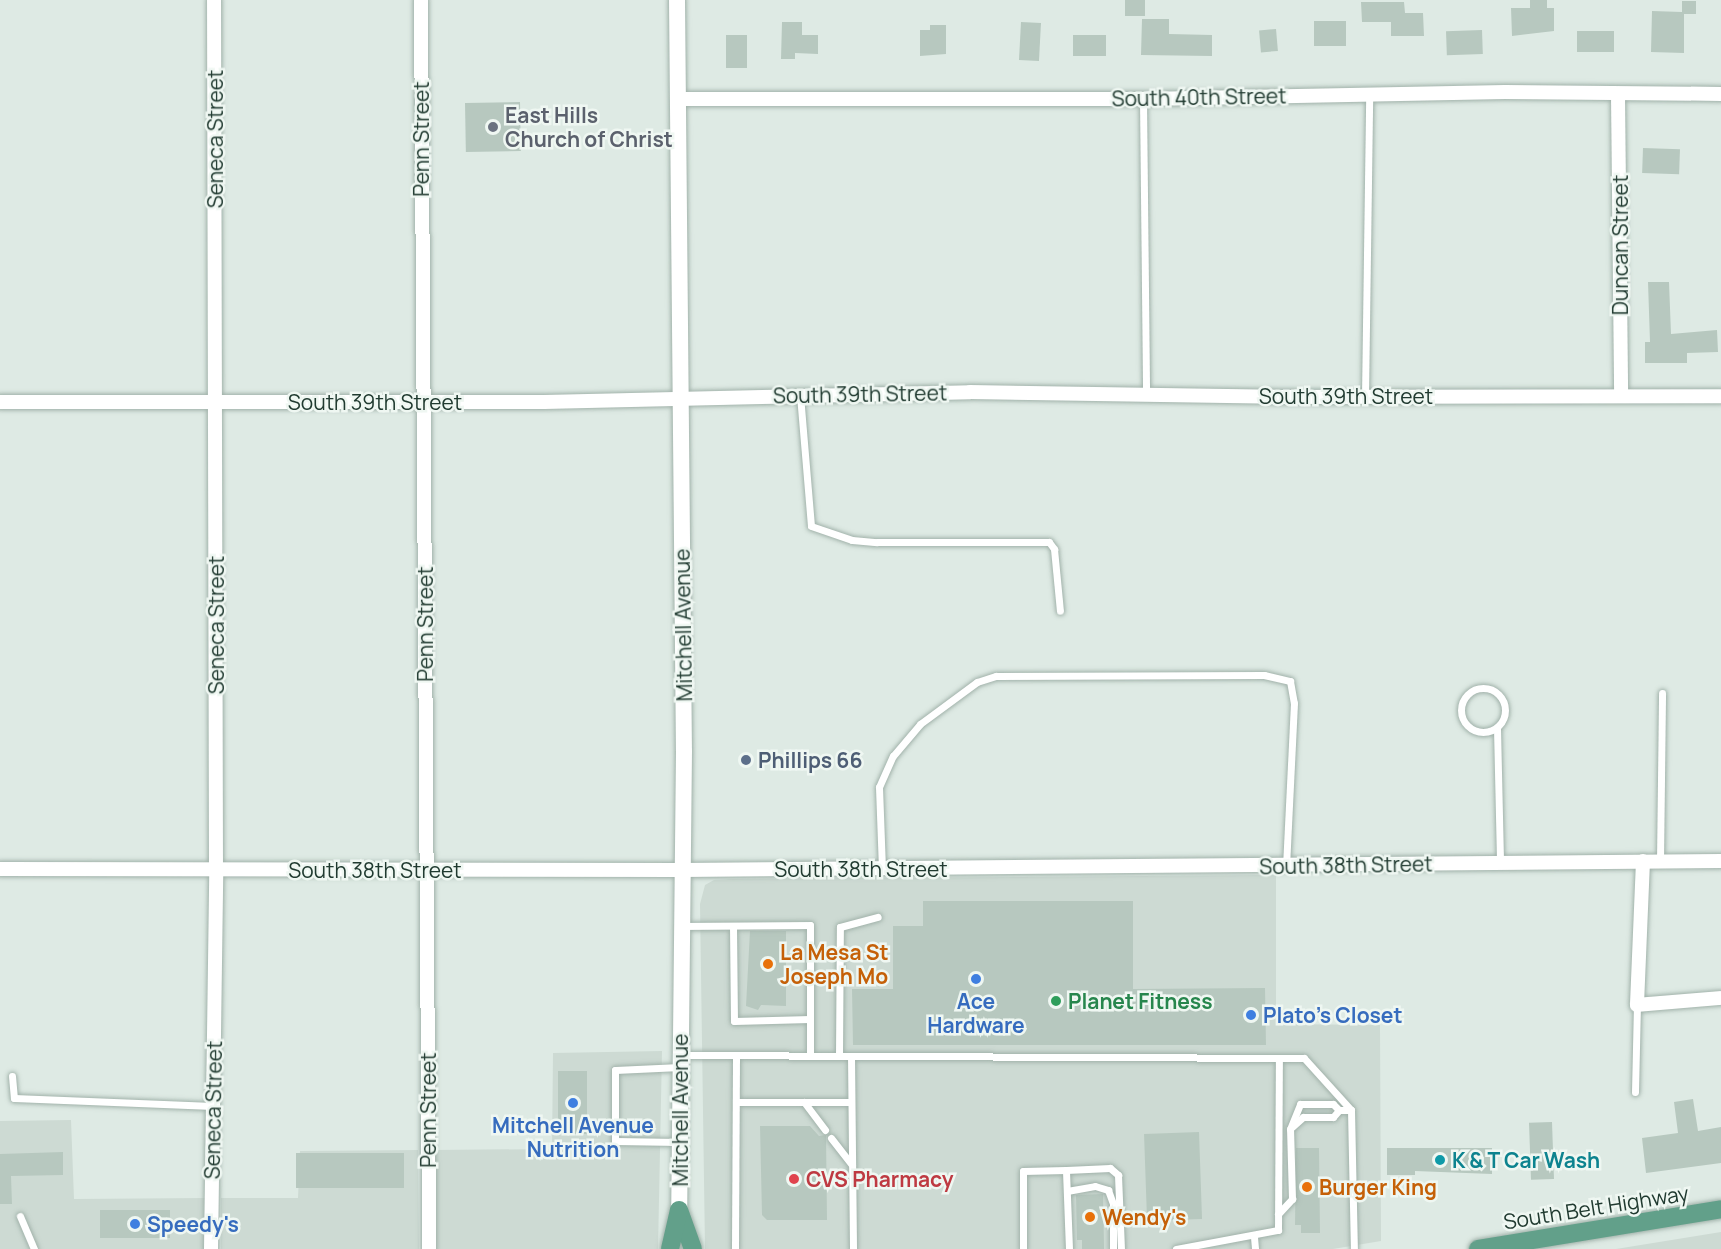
<!DOCTYPE html>
<html>
<head>
<meta charset="utf-8">
<style>
  body { margin:0 }
  #map { position:relative; width:1721px; height:1249px; overflow:hidden; background:#deeae4; font-family:Manrope,sans-serif }
  div>[style] { position:absolute }
  .built>* { inset:0; background:#cddad3 }
  .building>* { inset:0; background:#b7c8bf; transform-origin:0 0 }
  .roads { filter:drop-shadow(0 0 2px #a1b2aa) drop-shadow(0 0 2px #a1b2aa) }
  .service>* { height:7px; margin:-3.5px; padding:0 3.5px; transform-origin:3.5px; border-radius:3.5px; background:#fff }
  .service>.ring { margin:-3.5px; padding:0; box-sizing:content-box; background:none; border:7px solid #fff; border-radius:50% }
  .minor>* { height:14px; margin:-7px; padding:0 7px; transform-origin:7px; border-radius:7px; background:#fff }
  .tertiary>* { height:16px; margin:-8px; padding:0 8px; transform-origin:8px; border-radius:8px; background:#fff }
  .primary>* { height:18px; margin:-9px; padding:0 9px; transform-origin:9px; border-radius:9px; background:#62a08a }
  .dots>* { width:16px; height:16px; translate:-50% -50%; box-sizing:border-box; border:3px solid #eff7f2; border-radius:50% }
  span { translate:-50% -50%; white-space:nowrap; text-align:center; line-height:1.15; -webkit-text-stroke:5px #eff7f2; paint-order:stroke }
  .street-label { font-size:21px; color:#203a30 }
  .worship-label { font-size:21px; color:#5b616d; font-weight:700 }
  .left { translate:0 -50%; text-align:left }
  .service-label { font-size:21px; color:#4e5e75; font-weight:700 }
  .food-label { font-size:21px; color:#c56008; font-weight:700 }
  .shop-label { font-size:21px; color:#366cbe; font-weight:700 }
  .leisure-label { font-size:21px; color:#27864d; font-weight:700 }
  .culture-label { font-size:21px; color:#0d838f; font-weight:700 }
  .health-label { font-size:21px; color:#be3a42; font-weight:700 }
</style>
</head>
<body>
<div id="map">
  <div class="built">
    <div style="clip-path:polygon(1276px 875px,1276px 1024px,1380px 1025px,1381px 1241px,1333px 1249px,705px 1249px,700px 904px,705px 885px,714px 880px,733px 879px)"></div>
    <div style="clip-path:polygon(662px 1051px,658px 1249px,435px 1249px,435px 1150px,552px 1149px,553px 1053px)"></div>
    <div style="clip-path:polygon(71px 1120px,74px 1199px,205px 1198px,204px 1249px,0 1249px,0 1121px)"></div>
    <div style="clip-path:polygon(418px 1150px,419px 1249px,221px 1249px,221px 1198px,298px 1198px,300px 1151px)"></div>
    <div style="clip-path:polygon(1721px 1232px,1721px 1249px,1616px 1249px)"></div>
  </div>
  <div class="building">
    <div style="left:1125px;top:0;width:20px;height:16px"></div>
    <div style="clip-path:polygon(1530px 0,1547px 0,1547px 8px,1554px 8px,1554px 31px,1512px 36px,1511px 8px,1530px 8px)"></div>
    <div style="clip-path:polygon(1682px 1px,1696px 1px,1696px 14px,1684px 14px,1684px 53px,1651px 52px,1652px 11px,1682px 12px)"></div>
    <div style="clip-path:polygon(1361px 2px,1404px 2px,1405px 13px,1423px 13px,1424px 36px,1391px 36px,1391px 22px,1362px 22px)"></div>
    <div style="clip-path:polygon(1142px 19px,1169px 19px,1169px 34px,1212px 35px,1212px 56px,1141px 55px)"></div>
    <div style="left:1346px;top:21px;width:25px;height:32px;rotate:90deg"></div>
    <div style="clip-path:polygon(782px 22px,802px 22px,802px 35px,818px 35px,818px 54px,795px 53px,795px 59px,781px 59px)"></div>
    <div style="left:1021px;top:22px;width:20px;height:38px;rotate:3deg"></div>
    <div style="clip-path:polygon(930px 25px,946px 25px,946px 54px,920px 56px,920px 30px,930px 30px)"></div>
    <div style="left:1276px;top:29px;width:22px;height:17px;rotate:85deg"></div>
    <div style="left:1482px;top:30px;width:24px;height:36px;rotate:88deg"></div>
    <div style="left:1577px;top:31px;width:37px;height:21px"></div>
    <div style="left:726px;top:35px;width:21px;height:33px"></div>
    <div style="left:1073px;top:35px;width:33px;height:21px"></div>
    <div style="left:520px;top:102px;width:49px;height:55px;rotate:89deg"></div>
    <div style="left:1643px;top:148px;width:37px;height:25px;rotate:2deg"></div>
    <div style="clip-path:polygon(1648px 282px,1669px 282px,1671px 334px,1717px 330px,1718px 352px,1687px 353px,1687px 363px,1645px 363px,1645px 342px,1650px 342px)"></div>
    <div style="clip-path:polygon(923px 901px,1133px 901px,1133px 989px,1265px 988px,1266px 1045px,853px 1045px,852px 989px,893px 989px,893px 926px,923px 926px)"></div>
    <div style="clip-path:polygon(750px 931px,786px 931px,786px 1006px,761px 1005px,758px 1010px,746px 1006px)"></div>
    <div style="left:558px;top:1071px;width:29px;height:63px"></div>
    <div style="clip-path:polygon(1693px 1099px,1698px 1131px,1721px 1127px,1721px 1163px,1646px 1173px,1642px 1138px,1678px 1133px,1674px 1102px)"></div>
    <div style="left:1552px;top:1122px;width:57px;height:23px;rotate:88deg"></div>
    <div style="clip-path:polygon(760px 1126px,810px 1126px,819px 1136px,826px 1135px,827px 1220px,767px 1220px,762px 1215px)"></div>
    <div style="left:1199px;top:1132px;width:87px;height:55px;rotate:88deg"></div>
    <div style="clip-path:polygon(1296px 1148px,1319px 1148px,1320px 1233px,1301px 1233px,1301px 1225px,1295px 1225px)"></div>
    <div style="clip-path:polygon(1387px 1148px,1492px 1148px,1492px 1174px,1415px 1171px,1415px 1175px,1387px 1175px)"></div>
    <div style="clip-path:polygon(63px 1152px,63px 1175px,11px 1176px,12px 1204px,0 1204px,0 1154px)"></div>
    <div style="left:404px;top:1153px;width:35px;height:108px;rotate:90deg"></div>
    <div style="clip-path:polygon(1103px 1194px,1104px 1249px,1082px 1249px,1082px 1240px,1077px 1240px,1076px 1195px)"></div>
    <div style="left:100px;top:1210px;width:70px;height:28px"></div>
  </div>
  <div class="roads">
    <div class="service">
      <div style="left:1143px;top:99px;width:296px;rotate:89.4deg"></div>
      <div style="left:800px;top:395px;width:131px;rotate:85.2deg"></div>
      <div style="left:811px;top:526px;width:43px;rotate:18.9deg"></div>
      <div style="left:852px;top:540px;width:25px;rotate:5deg"></div>
      <div style="left:877px;top:542px;width:172px"></div>
      <div style="left:1049px;top:542px;width:9px;rotate:54deg"></div>
      <div style="left:1054px;top:549px;width:62px;rotate:84.5deg"></div>
      <div style="left:1365px;top:397px;width:302px;rotate:-89.2deg"></div>
      <div class="ring" style="left:1461px;top:688px;width:37px;height:37px"></div>
      <div style="left:1497px;top:728px;width:135px;rotate:88.7deg"></div>
      <div style="left:1660px;top:861px;width:168px;rotate:-89.3deg"></div>
      <div style="left:882px;top:869px;width:82px;rotate:-92.1deg"></div>
      <div style="left:879px;top:787px;width:34px;rotate:-66deg"></div>
      <div style="left:893px;top:756px;width:42px;rotate:-49.8deg"></div>
      <div style="left:920px;top:724px;width:71px;rotate:-36.4deg"></div>
      <div style="left:977px;top:682px;width:20px;rotate:-18deg"></div>
      <div style="left:996px;top:676px;width:268px;rotate:-0.2deg"></div>
      <div style="left:1264px;top:675px;width:27px;rotate:13deg"></div>
      <div style="left:1290px;top:681px;width:22px;rotate:80deg"></div>
      <div style="left:1294px;top:703px;width:163px;rotate:92.8deg"></div>
      <div style="left:682px;top:926px;width:128px;rotate:-0.4deg"></div>
      <div style="left:810px;top:925px;width:130px;rotate:90deg"></div>
      <div style="left:733px;top:926px;width:95px;rotate:89.4deg"></div>
      <div style="left:734px;top:1021px;width:76px;rotate:-1.5deg"></div>
      <div style="left:683px;top:1055px;width:621px;rotate:0.28deg"></div>
      <div style="left:1304px;top:1058px;width:70px;rotate:47.9deg"></div>
      <div style="left:1351px;top:1110px;width:139px;rotate:88.8deg"></div>
      <div style="left:839px;top:1056px;width:129px;rotate:-89.6deg"></div>
      <div style="left:840px;top:927px;width:39px;rotate:-15deg"></div>
      <div style="left:851px;top:1056px;width:193px;rotate:89.4deg"></div>
      <div style="left:12px;top:1076px;width:22px;rotate:85deg"></div>
      <div style="left:14px;top:1098px;width:199px;rotate:2.3deg"></div>
      <div style="left:1635px;top:1092px;width:87px;rotate:-88.7deg"></div>
      <div style="left:736px;top:1102px;width:115px"></div>
      <div style="left:804px;top:1102px;width:35px;rotate:53deg"></div>
      <div style="left:1292px;top:1127px;width:15px;rotate:-42deg"></div>
      <div style="left:1303px;top:1117px;width:30px"></div>
      <div style="left:1333px;top:1117px;width:9px;rotate:-49deg"></div>
      <div style="left:831px;top:1138px;width:34px;rotate:52deg"></div>
      <div style="left:679px;top:1142px;width:64px;rotate:-179.1deg"></div>
      <div style="left:615px;top:1141px;width:71px;rotate:-90deg"></div>
      <div style="left:615px;top:1070px;width:65px;rotate:-2.6deg"></div>
      <div style="left:1067px;top:1191px;width:28px;rotate:-10deg"></div>
      <div style="left:1095px;top:1186px;width:14px;rotate:17deg"></div>
      <div style="left:1108px;top:1190px;width:15px;rotate:70deg"></div>
      <div style="left:1113px;top:1204px;width:45px;rotate:90deg"></div>
      <div style="left:1278px;top:1214px;width:21px;rotate:-47deg"></div>
      <div style="left:1292px;top:1199px;width:70px;rotate:-91.6deg"></div>
      <div style="left:1290px;top:1129px;width:27px;rotate:-68deg"></div>
      <div style="left:1300px;top:1104px;width:33px"></div>
      <div style="left:1333px;top:1104px;width:8px;rotate:45deg"></div>
      <div style="left:1339px;top:1110px;width:12px"></div>
      <div style="left:20px;top:1216px;width:36px;rotate:67deg"></div>
      <div style="left:1254px;top:1237px;width:12px;rotate:85deg"></div>
      <div style="left:735px;top:1249px;width:194px;rotate:-89.7deg"></div>
      <div style="left:1023px;top:1249px;width:78px;rotate:-90deg"></div>
      <div style="left:1023px;top:1171px;width:43px;rotate:-1.3deg"></div>
      <div style="left:1069px;top:1249px;width:79px;rotate:-92.2deg"></div>
      <div style="left:1066px;top:1170px;width:44px;rotate:-2.6deg"></div>
      <div style="left:1110px;top:1168px;width:11px;rotate:41deg"></div>
      <div style="left:1118px;top:1175px;width:74px;rotate:87.7deg"></div>
      <div style="left:1176px;top:1249px;width:104px;rotate:-10.6deg"></div>
      <div style="left:1278px;top:1230px;width:172px;rotate:-89.7deg"></div>
    </div>
    <div class="minor">
      <div style="left:421px;top:0;width:1249px;rotate:89.63deg"></div>
      <div style="left:1618px;top:95px;width:301px;rotate:89.4deg"></div>
      <div style="left:677px;top:99px;width:466px"></div>
      <div style="left:1143px;top:99px;width:362px;rotate:-1.1deg"></div>
      <div style="left:1505px;top:92px;width:216px;rotate:0.5deg"></div>
      <div style="left:0;top:402px;width:544px"></div>
      <div style="left:544px;top:402px;width:426px;rotate:-1.3deg"></div>
      <div style="left:970px;top:392px;width:306px;rotate:0.9deg"></div>
      <div style="left:1276px;top:397px;width:445px;rotate:-0.1deg"></div>
      <div style="left:1643px;top:861px;width:144px;rotate:92.4deg"></div>
      <div style="left:1637px;top:1005px;width:84px;rotate:-4.8deg"></div>
      <div style="left:0;top:869px;width:682px;rotate:0.08deg"></div>
      <div style="left:682px;top:870px;width:1039px;rotate:-0.5deg"></div>
      <div style="left:211px;top:1249px;width:379px;rotate:-89.2deg"></div>
      <div style="left:216px;top:870px;width:870px;rotate:-90.13deg"></div>
    </div>
    <div class="tertiary">
      <div style="left:677px;top:0;width:751px;rotate:89.47deg"></div>
      <div style="left:684px;top:751px;width:472px;rotate:90.6deg"></div>
    </div>
    <div class="primary">
      <div style="left:679px;top:1210px;width:41px;rotate:70.3deg"></div>
      <div style="left:670px;top:1249px;width:39px;rotate:-77deg"></div>
      <div style="left:1478px;top:1249px;width:246px;rotate:-9.3deg"></div>
    </div>
  </div>
  <div class="dots">
    <div style="left:493px;top:127px;background:#6b7280"></div>
    <div style="left:746px;top:760px;background:#5c6f8a"></div>
    <div style="left:768px;top:964px;background:#e8710a"></div>
    <div style="left:976px;top:979px;background:#3f7fe0"></div>
    <div style="left:1056px;top:1001px;background:#2e9e5b"></div>
    <div style="left:1251px;top:1015px;background:#3f7fe0"></div>
    <div style="left:573px;top:1103px;background:#3f7fe0"></div>
    <div style="left:1440px;top:1160px;background:#0f9aa8"></div>
    <div style="left:794px;top:1179px;background:#e0444e"></div>
    <div style="left:1307px;top:1187px;background:#e8710a"></div>
    <div style="left:1090px;top:1217px;background:#e8710a"></div>
    <div style="left:135px;top:1224px;background:#3f7fe0"></div>
  </div>
  <div class="street-label">
    <span style="left:1199px;top:97px;rotate:-1deg">South 40th Street</span>
    <span style="left:215px;top:139px;rotate:-90deg">Seneca Street</span>
    <span style="left:421px;top:139px;rotate:-90deg">Penn Street</span>
    <span style="left:1620px;top:245px;rotate:-90deg">Duncan Street</span>
    <span style="left:860px;top:394px;rotate:-1deg">South 39th Street</span>
    <span style="left:1346px;top:396px">South 39th Street</span>
    <span style="left:375px;top:402px">South 39th Street</span>
    <span style="left:425px;top:624px;rotate:-90deg">Penn Street</span>
    <span style="left:216px;top:625px;rotate:-90deg">Seneca Street</span>
    <span style="left:683px;top:625px;rotate:-91deg">Mitchell Avenue</span>
    <span style="left:1346px;top:865px;rotate:-1deg">South 38th Street</span>
    <span style="left:861px;top:869px">South 38th Street</span>
    <span style="left:375px;top:870px">South 38th Street</span>
    <span style="left:213px;top:1110px;rotate:-89deg">Seneca Street</span>
    <span style="left:428px;top:1110px;rotate:-90deg">Penn Street</span>
    <span style="left:680px;top:1110px;rotate:-90deg">Mitchell Avenue</span>
    <span style="left:1596px;top:1207px;rotate:-9deg">South Belt Highway</span>
  </div>
  <div class="worship-label">
    <span class="left" style="left:505px;top:127px">East Hills<br>Church of Christ</span>
  </div>
  <div class="service-label">
    <span class="left" style="left:758px;top:760px">Phillips 66</span>
  </div>
  <div class="food-label">
    <span class="left" style="left:780px;top:964px">La Mesa St<br>Joseph Mo</span>
    <span class="left" style="left:1319px;top:1187px">Burger King</span>
    <span class="left" style="left:1102px;top:1217px">Wendy's</span>
  </div>
  <div class="shop-label">
    <span style="left:976px;top:1013px">Ace<br>Hardware</span>
    <span class="left" style="left:1263px;top:1015px">Plato's Closet</span>
    <span style="left:573px;top:1137px">Mitchell Avenue<br>Nutrition</span>
    <span class="left" style="left:147px;top:1224px">Speedy's</span>
  </div>
  <div class="leisure-label">
    <span class="left" style="left:1068px;top:1001px">Planet Fitness</span>
  </div>
  <div class="culture-label">
    <span class="left" style="left:1452px;top:1160px">K &amp; T Car Wash</span>
  </div>
  <div class="health-label">
    <span class="left" style="left:806px;top:1179px">CVS Pharmacy</span>
  </div>
</div>
</body>
</html>
